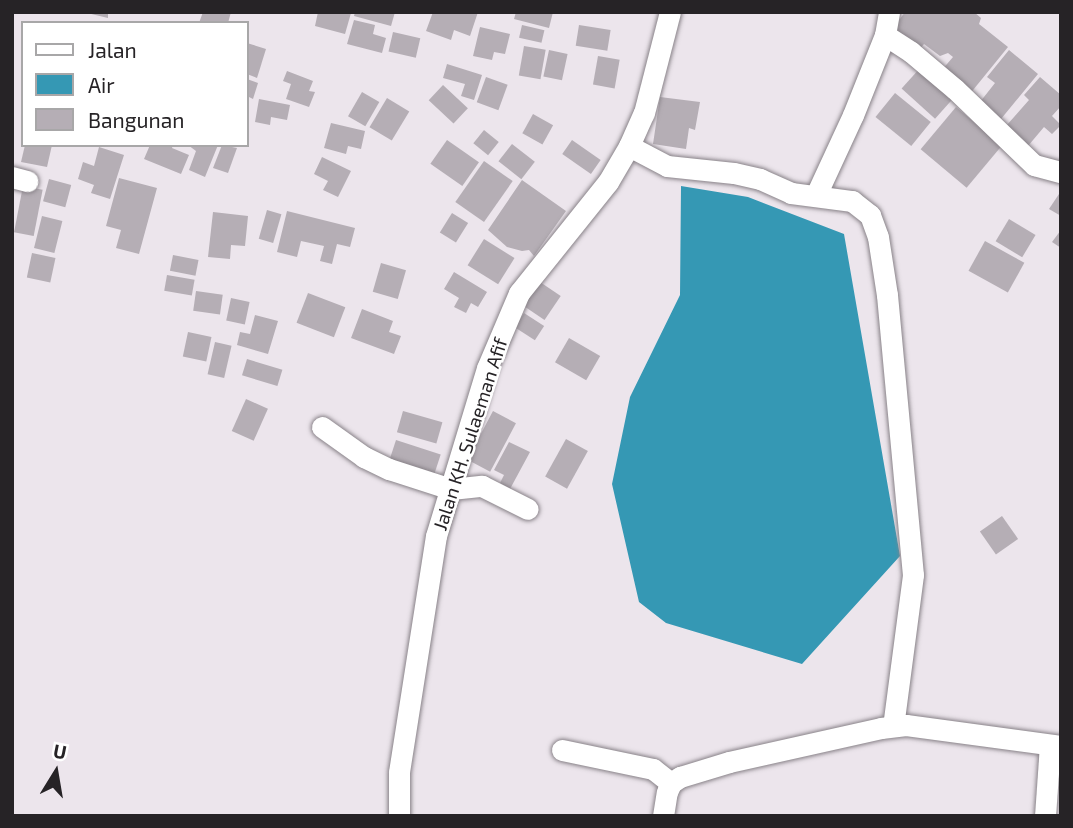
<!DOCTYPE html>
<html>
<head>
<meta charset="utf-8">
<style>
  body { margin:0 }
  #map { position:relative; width:1073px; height:828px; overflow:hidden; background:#ece5ec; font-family:"Exo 2",sans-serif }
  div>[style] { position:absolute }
  .water>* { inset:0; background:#3598b4 }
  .building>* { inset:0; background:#b5aeb5; transform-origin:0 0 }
  .roads { filter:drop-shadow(0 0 2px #888288) drop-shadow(0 0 2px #888288) }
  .minor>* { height:21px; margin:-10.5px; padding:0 10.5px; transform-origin:10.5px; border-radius:10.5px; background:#fff }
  span { translate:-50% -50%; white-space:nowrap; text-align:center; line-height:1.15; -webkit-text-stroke:5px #fff; paint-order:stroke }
  .street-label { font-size:19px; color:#262326 }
  .frame { position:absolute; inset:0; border:14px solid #262326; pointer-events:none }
  .legend { position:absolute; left:21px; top:21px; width:228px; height:126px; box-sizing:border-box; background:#fff; border:2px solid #a8a7a8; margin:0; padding:9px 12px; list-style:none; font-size:21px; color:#262326 }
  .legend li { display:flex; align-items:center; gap:14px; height:35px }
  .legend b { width:35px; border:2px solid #a8a7a8 }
  .north { position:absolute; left:21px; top:737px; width:70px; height:70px; -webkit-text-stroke:5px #fff; paint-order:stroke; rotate:11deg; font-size:19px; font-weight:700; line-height:28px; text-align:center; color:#262326 }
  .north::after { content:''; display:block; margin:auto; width:24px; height:32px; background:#262326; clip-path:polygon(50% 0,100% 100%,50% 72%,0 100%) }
</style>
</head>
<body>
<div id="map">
  <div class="water">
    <div style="clip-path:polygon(681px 186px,748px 197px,844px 234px,900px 556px,802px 664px,666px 623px,639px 602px,612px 484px,630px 397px,680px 295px)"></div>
  </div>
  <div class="building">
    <div style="clip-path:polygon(83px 12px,108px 12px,108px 18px)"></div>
    <div style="clip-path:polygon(203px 12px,231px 12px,228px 23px,199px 23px)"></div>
    <div style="clip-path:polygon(318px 12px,351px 13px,345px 34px,315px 26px)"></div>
    <div style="clip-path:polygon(355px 12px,395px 12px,391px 26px,354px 16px)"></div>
    <div style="clip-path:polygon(433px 12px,478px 12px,470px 36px,454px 30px,451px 40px,426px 31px)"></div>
    <div style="clip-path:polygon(516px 12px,553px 12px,549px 28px,514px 19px)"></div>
    <div style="clip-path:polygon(905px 12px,974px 12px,981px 18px,979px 24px,1008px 47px,969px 95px,941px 71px,953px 57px,948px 53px,940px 56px,924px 44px,919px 50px,892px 30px)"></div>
    <div style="clip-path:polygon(354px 20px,375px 25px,373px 34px,386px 38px,382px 53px,347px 44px)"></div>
    <div style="left:522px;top:25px;width:23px;height:13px;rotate:13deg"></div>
    <div style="left:579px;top:25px;width:32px;height:21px;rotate:9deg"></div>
    <div style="clip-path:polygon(480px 27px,510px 34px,505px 54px,494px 52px,492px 60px,473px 56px)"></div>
    <div style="left:393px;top:32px;width:28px;height:20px;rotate:13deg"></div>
    <div style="clip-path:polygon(247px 43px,266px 49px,257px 78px,247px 74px)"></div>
    <div style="left:524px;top:46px;width:22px;height:30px;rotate:10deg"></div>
    <div style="left:549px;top:50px;width:19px;height:27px;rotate:12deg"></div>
    <div style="clip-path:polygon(1009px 50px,1038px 74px,1001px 119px,980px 102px,995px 83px,987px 77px)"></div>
    <div style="left:598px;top:56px;width:22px;height:29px;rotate:10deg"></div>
    <div style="clip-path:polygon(447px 64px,482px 75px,474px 100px,461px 96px,465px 84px,443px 78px)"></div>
    <div style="left:921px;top:67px;width:45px;height:29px;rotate:42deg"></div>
    <div style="clip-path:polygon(287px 71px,313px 81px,309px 91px,315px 92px,309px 107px,286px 99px,291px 84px,283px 81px)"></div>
    <div style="left:486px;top:77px;width:23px;height:27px;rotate:20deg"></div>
    <div style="clip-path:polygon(1040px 77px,1061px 95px,1061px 106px,1052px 116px,1061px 125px,1052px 134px,1044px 127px,1028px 146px,1006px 126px,1029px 100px,1024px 95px)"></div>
    <div style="clip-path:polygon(247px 79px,258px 83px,253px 99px,247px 96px)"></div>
    <div style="left:443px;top:85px;width:34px;height:21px;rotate:43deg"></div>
    <div style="left:362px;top:92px;width:20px;height:28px;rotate:30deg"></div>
    <div style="left:895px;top:93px;width:46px;height:31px;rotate:39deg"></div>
    <div style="clip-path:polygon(660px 97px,700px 102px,695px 130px,689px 128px,686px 149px,653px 144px)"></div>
    <div style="left:387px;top:98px;width:26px;height:34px;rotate:31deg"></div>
    <div style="clip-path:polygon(259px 99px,290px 105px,287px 120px,271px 117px,270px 125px,255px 122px)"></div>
    <div style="left:956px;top:107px;width:60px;height:55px;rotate:40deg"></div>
    <div style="left:533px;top:114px;width:23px;height:22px;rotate:29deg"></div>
    <div style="clip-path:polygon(331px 123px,365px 131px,361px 149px,348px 146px,346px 154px,324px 148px)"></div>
    <div style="left:484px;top:130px;width:19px;height:17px;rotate:39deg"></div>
    <div style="left:447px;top:140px;width:39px;height:29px;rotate:35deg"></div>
    <div style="left:572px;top:140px;width:35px;height:17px;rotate:35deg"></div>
    <div style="left:512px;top:144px;width:29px;height:22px;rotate:38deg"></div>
    <div style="clip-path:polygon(25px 145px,52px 145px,47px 167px,21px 162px)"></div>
    <div style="clip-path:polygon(150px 145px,173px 145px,172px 148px,189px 155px,181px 174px,144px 159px)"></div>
    <div style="clip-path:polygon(188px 145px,218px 145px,205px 177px,189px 170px,196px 151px)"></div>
    <div style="clip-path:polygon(222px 145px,237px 148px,228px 173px,213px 168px)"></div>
    <div style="clip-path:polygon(99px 147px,124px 155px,110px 199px,91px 193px,94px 185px,78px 179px,83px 162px,94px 166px)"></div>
    <div style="clip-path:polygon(322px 157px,351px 171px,338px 197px,323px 190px,328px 181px,314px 174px)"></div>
    <div style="left:484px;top:161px;width:35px;height:50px;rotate:35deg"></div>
    <div style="clip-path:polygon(119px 178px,157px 188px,139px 254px,116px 248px,121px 230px,106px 226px)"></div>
    <div style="left:49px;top:179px;width:23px;height:23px;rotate:15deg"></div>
    <div style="clip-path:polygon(522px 180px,566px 211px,534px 256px,529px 250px,522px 251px,507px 247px,488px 230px)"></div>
    <div style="left:23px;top:186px;width:20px;height:47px;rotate:11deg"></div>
    <div style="clip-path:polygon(1061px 191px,1061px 216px,1049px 209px)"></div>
    <div style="left:267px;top:210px;width:15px;height:30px;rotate:16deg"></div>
    <div style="clip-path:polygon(287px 211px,355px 228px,350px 247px,337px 244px,332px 264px,320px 261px,324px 246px,301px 241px,297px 257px,277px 252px)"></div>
    <div style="clip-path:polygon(213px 212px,248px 216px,245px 246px,231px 245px,230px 259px,208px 257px)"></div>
    <div style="left:452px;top:213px;width:19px;height:23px;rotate:32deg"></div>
    <div style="left:42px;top:216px;width:21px;height:33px;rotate:14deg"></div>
    <div style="left:1009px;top:219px;width:31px;height:26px;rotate:31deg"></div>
    <div style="clip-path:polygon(1061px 230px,1061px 248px,1052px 242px)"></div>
    <div style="left:484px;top:239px;width:36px;height:31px;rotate:32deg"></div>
    <div style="left:985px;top:241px;width:45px;height:34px;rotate:29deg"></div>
    <div style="left:32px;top:253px;width:24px;height:25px;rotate:12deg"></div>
    <div style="left:173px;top:255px;width:26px;height:16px;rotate:11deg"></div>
    <div style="left:381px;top:263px;width:26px;height:30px;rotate:16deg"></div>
    <div style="clip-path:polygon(454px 272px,487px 292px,478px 307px,471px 303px,466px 313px,454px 307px,459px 298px,444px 289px)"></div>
    <div style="left:167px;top:275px;width:28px;height:16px;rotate:10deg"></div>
    <div style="left:540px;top:282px;width:25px;height:29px;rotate:34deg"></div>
    <div style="left:196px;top:291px;width:27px;height:20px;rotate:8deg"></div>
    <div style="left:308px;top:293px;width:40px;height:32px;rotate:21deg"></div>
    <div style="left:231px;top:298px;width:19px;height:23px;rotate:12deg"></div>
    <div style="clip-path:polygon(362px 309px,393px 321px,389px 332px,401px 336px,394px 354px,351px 338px)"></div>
    <div style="left:524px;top:313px;width:24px;height:17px;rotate:33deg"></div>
    <div style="clip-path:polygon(255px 315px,278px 321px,268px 354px,237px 345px,240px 332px,250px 334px)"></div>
    <div style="left:188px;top:332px;width:24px;height:25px;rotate:12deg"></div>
    <div style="left:569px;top:338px;width:36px;height:28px;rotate:30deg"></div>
    <div style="left:215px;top:342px;width:17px;height:33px;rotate:13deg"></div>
    <div style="left:247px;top:359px;width:37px;height:17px;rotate:17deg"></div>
    <div style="left:246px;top:399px;width:24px;height:35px;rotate:24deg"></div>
    <div style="left:403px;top:411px;width:41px;height:22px;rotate:16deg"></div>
    <div style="left:493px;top:411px;width:26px;height:55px;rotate:28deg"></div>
    <div style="left:566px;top:439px;width:25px;height:43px;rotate:29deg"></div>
    <div style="left:396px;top:440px;width:47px;height:25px;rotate:18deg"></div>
    <div style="clip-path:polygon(509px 442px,530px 452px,510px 489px,500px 483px,504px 475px,494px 470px)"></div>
    <div style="left:1002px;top:516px;width:28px;height:27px;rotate:55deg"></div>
  </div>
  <div class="roads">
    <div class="minor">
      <div style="left:885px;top:35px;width:31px;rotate:33deg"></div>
      <div style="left:911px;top:52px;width:57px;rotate:40.1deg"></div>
      <div style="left:955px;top:89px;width:110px;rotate:43.9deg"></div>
      <div style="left:1034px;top:165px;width:28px;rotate:15deg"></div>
      <div style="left:629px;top:146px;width:43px;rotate:27.8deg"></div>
      <div style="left:667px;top:166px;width:67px;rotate:6deg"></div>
      <div style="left:734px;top:173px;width:27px;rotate:13deg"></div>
      <div style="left:760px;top:179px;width:34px;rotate:24deg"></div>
      <div style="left:791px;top:193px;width:62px;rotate:7.5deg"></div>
      <div style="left:852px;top:201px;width:23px;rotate:38deg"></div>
      <div style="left:870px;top:215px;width:23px;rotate:70deg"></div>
      <div style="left:878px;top:237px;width:59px;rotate:81.2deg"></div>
      <div style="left:887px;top:295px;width:281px;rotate:84.7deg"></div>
      <div style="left:913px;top:575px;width:152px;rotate:97.5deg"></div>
      <div style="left:12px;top:177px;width:16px;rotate:15deg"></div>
      <div style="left:816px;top:195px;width:88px;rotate:-65.2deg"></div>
      <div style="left:853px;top:115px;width:86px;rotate:-68.2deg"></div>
      <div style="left:885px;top:35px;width:23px;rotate:-80deg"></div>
      <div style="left:322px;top:427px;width:52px;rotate:35.5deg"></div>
      <div style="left:364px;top:457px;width:28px;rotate:26deg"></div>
      <div style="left:389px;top:469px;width:65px;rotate:17.9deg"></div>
      <div style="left:451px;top:489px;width:31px;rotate:-6deg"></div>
      <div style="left:482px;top:486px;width:51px;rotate:26.6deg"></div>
      <div style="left:562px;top:750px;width:93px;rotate:11.8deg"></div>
      <div style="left:653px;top:769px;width:23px;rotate:38deg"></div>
      <div style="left:399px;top:816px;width:44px;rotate:-90deg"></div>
      <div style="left:399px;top:772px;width:239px;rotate:-81.1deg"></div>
      <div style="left:436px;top:536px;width:176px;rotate:-73.1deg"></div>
      <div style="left:487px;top:368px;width:82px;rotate:-66.9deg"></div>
      <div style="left:519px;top:293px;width:142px;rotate:-51.3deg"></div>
      <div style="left:608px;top:182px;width:42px;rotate:-59.7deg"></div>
      <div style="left:629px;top:146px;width:36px;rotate:-66deg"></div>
      <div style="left:644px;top:113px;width:104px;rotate:-75.6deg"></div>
      <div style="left:663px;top:816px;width:24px;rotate:-81deg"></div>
      <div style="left:667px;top:792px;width:10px;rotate:-66deg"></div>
      <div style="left:671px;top:783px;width:11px;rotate:-34deg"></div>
      <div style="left:680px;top:777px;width:51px;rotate:-17deg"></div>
      <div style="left:729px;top:762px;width:156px;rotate:-12.6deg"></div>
      <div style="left:881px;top:728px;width:25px;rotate:-7deg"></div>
      <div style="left:906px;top:725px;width:156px;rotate:7.7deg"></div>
      <div style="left:1045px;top:816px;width:71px;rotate:-86deg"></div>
    </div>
  </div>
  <div class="street-label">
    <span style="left:470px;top:434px;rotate:-72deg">Jalan KH. Sulaeman Afif</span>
  </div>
  <div class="frame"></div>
  <ul class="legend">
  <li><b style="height:9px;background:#fff"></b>Jalan</li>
  <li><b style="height:19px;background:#3598b4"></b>Air</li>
  <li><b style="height:19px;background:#b5aeb5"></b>Bangunan</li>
  </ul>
  <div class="north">U</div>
</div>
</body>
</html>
